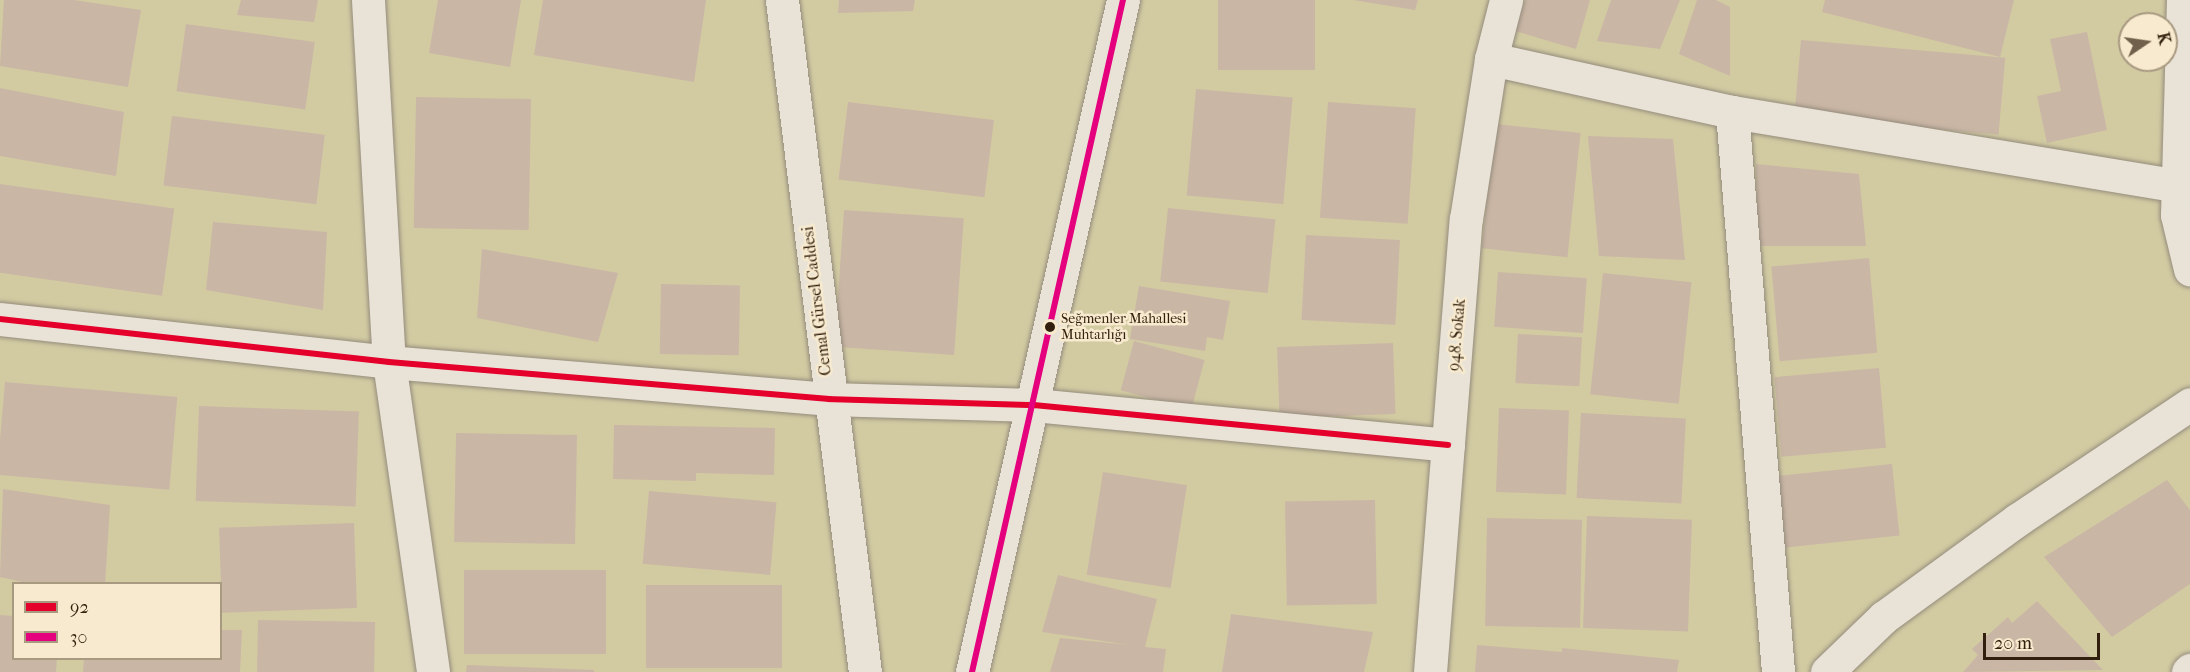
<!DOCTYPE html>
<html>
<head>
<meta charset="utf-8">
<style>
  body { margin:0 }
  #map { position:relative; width:2190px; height:672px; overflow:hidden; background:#e5d9c2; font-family:"IM FELL French Canon",serif }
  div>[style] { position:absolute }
  .green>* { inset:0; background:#d2cba2 }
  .building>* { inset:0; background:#cab6a5; transform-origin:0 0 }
  .roads { filter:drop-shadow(0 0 2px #958c7d) drop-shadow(0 0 2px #958c7d) }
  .minor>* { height:33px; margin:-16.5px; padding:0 16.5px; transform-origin:16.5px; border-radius:16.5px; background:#e9e3d7 }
  .tertiary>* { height:33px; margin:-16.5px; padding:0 16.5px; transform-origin:16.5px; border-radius:16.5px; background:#e9e3d7 }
  .bus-1>* { height:6px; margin:-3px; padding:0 3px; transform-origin:3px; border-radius:3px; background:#e4002b }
  .bus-2>* { height:6px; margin:-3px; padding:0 3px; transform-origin:3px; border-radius:3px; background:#e5007d }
  .dots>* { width:16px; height:16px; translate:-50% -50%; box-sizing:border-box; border:3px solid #f7eace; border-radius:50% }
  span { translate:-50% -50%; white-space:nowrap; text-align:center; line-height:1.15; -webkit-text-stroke:5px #f7eace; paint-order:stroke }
  .bus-label { font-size:14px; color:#321f0d }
  .left { translate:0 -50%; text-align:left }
  .street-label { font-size:16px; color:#321f0d }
  .legend { position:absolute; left:12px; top:582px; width:210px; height:78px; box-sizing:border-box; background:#f7eace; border:2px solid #a89981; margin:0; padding:8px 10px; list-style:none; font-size:18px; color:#321f0d }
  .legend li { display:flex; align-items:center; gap:12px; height:30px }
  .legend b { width:30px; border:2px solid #a89981 }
  .north { position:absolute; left:2118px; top:12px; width:60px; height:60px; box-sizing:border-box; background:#f7eace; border:2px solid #a89981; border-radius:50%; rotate:77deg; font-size:16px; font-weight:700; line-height:24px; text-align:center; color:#321f0d }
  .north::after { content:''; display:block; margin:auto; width:21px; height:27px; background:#71604c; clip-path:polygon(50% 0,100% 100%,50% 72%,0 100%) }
  .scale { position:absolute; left:1983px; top:633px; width:117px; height:27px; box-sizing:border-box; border:3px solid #321f0d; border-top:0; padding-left:8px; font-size:18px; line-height:21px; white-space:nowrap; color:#321f0d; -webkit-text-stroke:4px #f7eace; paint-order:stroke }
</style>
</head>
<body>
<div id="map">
  <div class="green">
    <div style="clip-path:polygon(evenodd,0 0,2190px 0,2190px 672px,0 672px,0 0,2130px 24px,2166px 24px,2166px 60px,2130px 60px,2130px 24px,0 0,14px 584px,220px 584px,220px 658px,14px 658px,14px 584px)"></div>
  </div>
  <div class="building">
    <div style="clip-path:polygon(4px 0,74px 0,141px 10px,128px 87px,0 66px)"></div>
    <div style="clip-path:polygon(241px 0,318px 0,314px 22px,237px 15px)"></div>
    <div style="clip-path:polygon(438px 0,521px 0,510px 67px,429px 53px)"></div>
    <div style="clip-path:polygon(543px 0,706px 0,694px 82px,534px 55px)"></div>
    <div style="clip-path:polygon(839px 0,915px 0,913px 11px,838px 13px)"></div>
    <div style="left:1218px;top:0;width:97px;height:70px"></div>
    <div style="clip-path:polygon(1353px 0,1418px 0,1415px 10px)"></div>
    <div style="clip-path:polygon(1525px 0,1590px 0,1576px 49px,1515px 31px)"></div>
    <div style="clip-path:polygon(1611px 0,1680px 0,1660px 49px,1597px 41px)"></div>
    <div style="clip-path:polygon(1697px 0,1716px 0,1730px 7px,1730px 76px,1679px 54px)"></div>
    <div style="clip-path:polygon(1825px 0,2014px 0,2000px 57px,1822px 12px)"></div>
    <div style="left:186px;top:24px;width:130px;height:68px;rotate:8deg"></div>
    <div style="clip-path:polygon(2087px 32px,2107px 130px,2047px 143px,2037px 96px,2061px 91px,2050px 39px)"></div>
    <div style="left:1801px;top:40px;width:205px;height:77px;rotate:5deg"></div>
    <div style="clip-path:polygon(0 88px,124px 112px,116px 176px,0 156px)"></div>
    <div style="left:1196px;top:89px;width:97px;height:107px;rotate:5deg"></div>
    <div style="left:416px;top:97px;width:115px;height:131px;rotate:1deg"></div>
    <div style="left:848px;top:102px;width:147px;height:78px;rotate:7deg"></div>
    <div style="left:1328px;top:102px;width:88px;height:116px;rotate:4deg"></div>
    <div style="left:172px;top:116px;width:154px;height:70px;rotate:7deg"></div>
    <div style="left:1495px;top:124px;width:86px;height:125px;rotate:6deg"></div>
    <div style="clip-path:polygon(1588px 136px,1673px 139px,1685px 260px,1599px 256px)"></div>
    <div style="clip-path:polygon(1756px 164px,1859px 174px,1866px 246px,1758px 246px)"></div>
    <div style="left:0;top:184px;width:176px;height:88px;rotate:8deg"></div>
    <div style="left:1168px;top:208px;width:108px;height:74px;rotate:6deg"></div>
    <div style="left:844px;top:210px;width:120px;height:137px;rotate:4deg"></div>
    <div style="clip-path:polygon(213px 222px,327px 232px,323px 310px,206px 290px)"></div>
    <div style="left:1306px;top:235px;width:94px;height:85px;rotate:3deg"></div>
    <div style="clip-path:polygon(482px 249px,618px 273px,598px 342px,477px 318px)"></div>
    <div style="left:1869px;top:258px;width:95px;height:98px;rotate:85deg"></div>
    <div style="left:1498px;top:272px;width:89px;height:55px;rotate:4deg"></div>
    <div style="left:1603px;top:273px;width:89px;height:122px;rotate:6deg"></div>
    <div style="left:661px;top:284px;width:79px;height:70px;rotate:1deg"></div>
    <div style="clip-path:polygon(1139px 286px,1230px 301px,1223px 340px,1207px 337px,1205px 351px,1130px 339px)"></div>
    <div style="left:1518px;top:334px;width:64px;height:49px;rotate:3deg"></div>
    <div style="left:1134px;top:341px;width:73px;height:51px;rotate:15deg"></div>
    <div style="left:1393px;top:343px;width:71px;height:116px;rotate:88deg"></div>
    <div style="left:1879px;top:368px;width:80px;height:105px;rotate:85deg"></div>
    <div style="left:5px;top:382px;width:173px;height:93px;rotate:5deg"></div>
    <div style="left:199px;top:406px;width:160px;height:95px;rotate:2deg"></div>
    <div style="left:1499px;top:408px;width:70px;height:84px;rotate:2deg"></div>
    <div style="left:1581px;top:413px;width:105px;height:85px;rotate:3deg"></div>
    <div style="clip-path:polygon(614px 425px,775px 428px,774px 475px,696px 473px,696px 481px,613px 479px)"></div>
    <div style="left:456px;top:433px;width:121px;height:109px;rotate:1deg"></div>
    <div style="left:1892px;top:464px;width:72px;height:119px;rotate:84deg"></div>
    <div style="left:1103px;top:472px;width:85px;height:104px;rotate:9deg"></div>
    <div style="clip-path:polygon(2167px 480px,2190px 510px,2190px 584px,2112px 637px,2044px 557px)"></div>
    <div style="clip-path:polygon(3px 489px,110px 505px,105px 584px,31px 584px,0 577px)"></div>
    <div style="left:649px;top:491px;width:128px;height:73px;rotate:5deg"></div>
    <div style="left:1375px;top:500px;width:104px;height:90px;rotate:89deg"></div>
    <div style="left:1587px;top:516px;width:105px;height:112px;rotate:2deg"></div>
    <div style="left:1487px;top:518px;width:95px;height:108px;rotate:1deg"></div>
    <div style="left:354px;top:523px;width:85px;height:135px;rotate:88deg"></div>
    <div style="left:464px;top:570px;width:142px;height:84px"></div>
    <div style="clip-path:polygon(1058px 575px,1157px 599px,1145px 647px,1166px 649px,1163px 672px,1050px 672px,1060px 638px,1130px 645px,1042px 632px)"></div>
    <div style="left:646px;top:585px;width:136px;height:83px"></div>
    <div style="clip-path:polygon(2037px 601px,2103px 670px,1963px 672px,1978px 655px,1972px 649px,2008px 617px,2012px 623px)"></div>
    <div style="clip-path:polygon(1231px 614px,1373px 632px,1364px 672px,1222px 672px)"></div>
    <div style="clip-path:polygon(0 615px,14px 616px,14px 658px,57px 658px,56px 672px,0 672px)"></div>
    <div style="left:258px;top:620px;width:117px;height:52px;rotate:1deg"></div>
    <div style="clip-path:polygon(220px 630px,242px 630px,240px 672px,83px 672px,84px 658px,220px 658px)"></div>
    <div style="clip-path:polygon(1477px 645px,1562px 652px,1562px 648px,1679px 660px,1677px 672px,1475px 672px)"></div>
    <div style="clip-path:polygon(467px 665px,594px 670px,594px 672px,466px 672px)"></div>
  </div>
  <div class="roads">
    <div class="minor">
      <div style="left:368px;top:0;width:363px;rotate:86.7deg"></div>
      <div style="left:389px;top:362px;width:313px;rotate:81.9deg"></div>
      <div style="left:2183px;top:0;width:215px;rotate:91.6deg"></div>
      <div style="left:2177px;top:215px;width:56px;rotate:76.5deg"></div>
      <div style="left:1491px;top:59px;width:247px;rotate:12.4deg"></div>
      <div style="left:1732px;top:112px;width:452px;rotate:9.4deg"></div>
      <div style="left:1732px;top:112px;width:562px;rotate:85.3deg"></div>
      <div style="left:829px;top:399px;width:205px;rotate:1.7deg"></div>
      <div style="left:1034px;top:405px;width:416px;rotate:5.5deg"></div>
      <div style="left:1430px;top:672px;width:454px;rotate:-85.5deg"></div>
      <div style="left:1466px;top:219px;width:162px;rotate:-81.1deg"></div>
      <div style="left:1491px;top:59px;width:61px;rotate:-75.7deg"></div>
      <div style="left:1827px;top:672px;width:79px;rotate:-44deg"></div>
      <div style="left:1884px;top:617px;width:165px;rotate:-36.1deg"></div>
      <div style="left:2017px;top:520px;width:208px;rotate:-33.8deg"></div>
      <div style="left:2188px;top:672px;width:3px;rotate:-45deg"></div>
    </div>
    <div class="tertiary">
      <div style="left:782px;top:0;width:677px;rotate:82.96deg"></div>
      <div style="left:0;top:319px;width:391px;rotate:6.3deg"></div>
      <div style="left:389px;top:362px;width:442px;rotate:4.8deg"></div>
      <div style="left:972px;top:672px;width:689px;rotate:-77.34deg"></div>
    </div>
  </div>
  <div class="bus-1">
    <div style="left:0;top:319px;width:391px;rotate:6.3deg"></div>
    <div style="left:389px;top:362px;width:442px;rotate:4.8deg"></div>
    <div style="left:829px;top:399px;width:205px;rotate:1.7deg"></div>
    <div style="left:1034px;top:405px;width:416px;rotate:5.5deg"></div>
  </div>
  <div class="bus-2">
    <div style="left:972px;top:672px;width:689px;rotate:-77.34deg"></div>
  </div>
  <div class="dots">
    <div style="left:1050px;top:327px;background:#321f0d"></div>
  </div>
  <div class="bus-label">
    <span class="left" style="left:1061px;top:327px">Seğmenler Mahallesi<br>Muhtarlığı</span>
  </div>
  <div class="street-label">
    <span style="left:817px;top:301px;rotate:-97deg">Cemal Gürsel Caddesi</span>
    <span style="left:1457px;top:335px;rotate:-85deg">948. Sokak</span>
  </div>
  <ul class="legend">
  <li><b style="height:8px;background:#e4002b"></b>92</li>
  <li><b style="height:8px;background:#e5007d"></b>30</li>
  </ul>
  <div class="north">K</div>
  <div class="scale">20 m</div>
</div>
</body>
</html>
